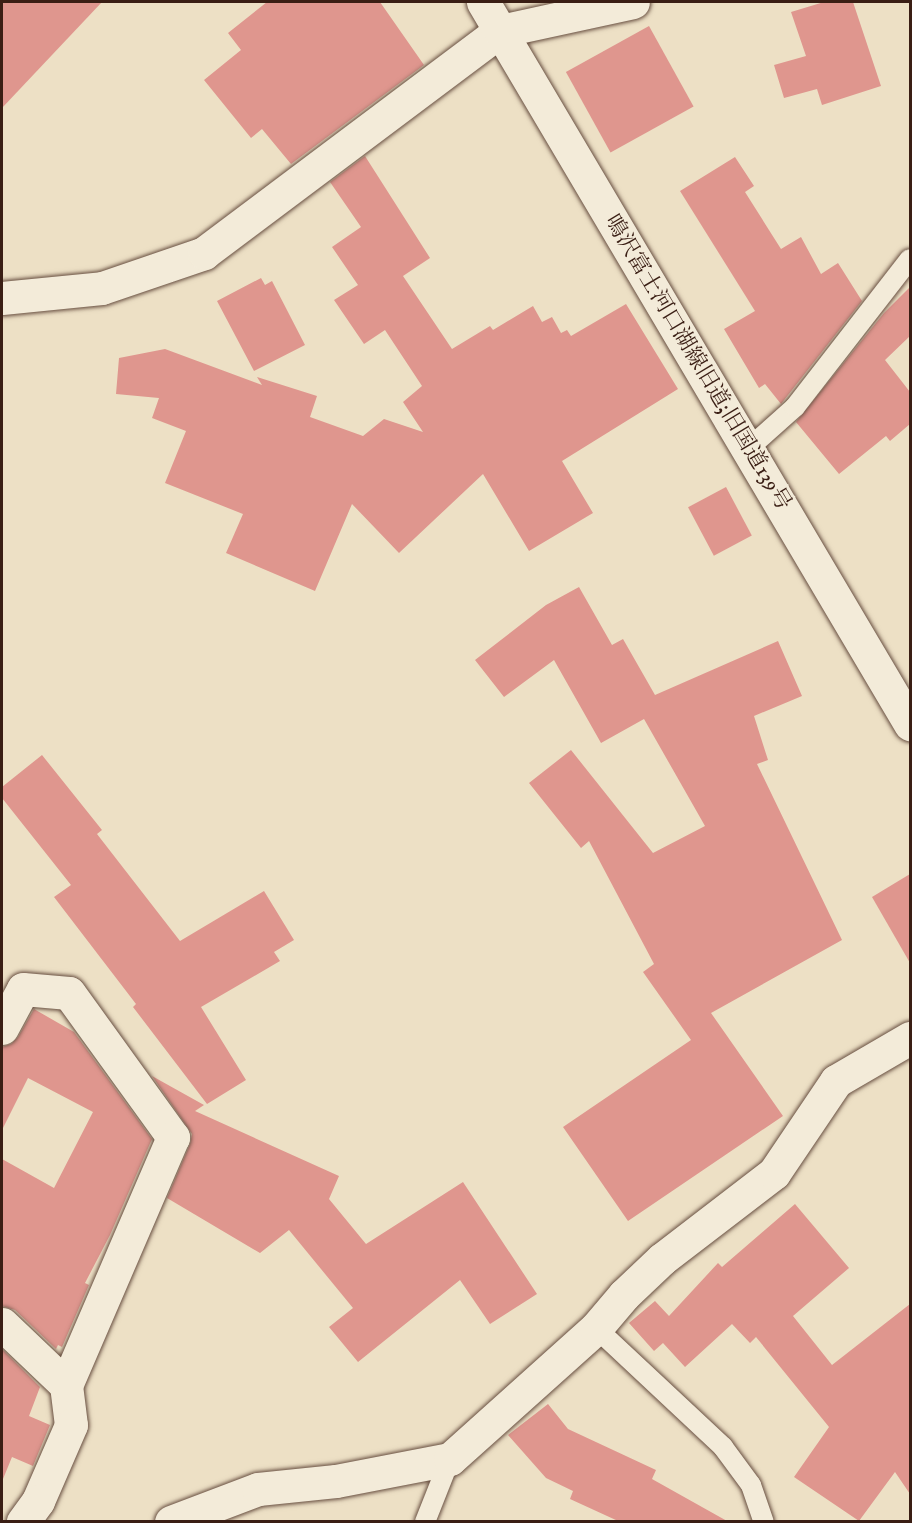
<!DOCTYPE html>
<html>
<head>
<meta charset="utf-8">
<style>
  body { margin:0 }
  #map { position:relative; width:912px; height:1523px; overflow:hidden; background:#ede0c5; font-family:"IM FELL English","Noto Serif JP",serif }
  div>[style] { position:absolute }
  .building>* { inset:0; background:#df968e; transform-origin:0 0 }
  .roads { filter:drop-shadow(0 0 2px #674e40) drop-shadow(0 0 2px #674e40) }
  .service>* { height:20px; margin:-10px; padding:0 10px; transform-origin:10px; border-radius:10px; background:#f3ebd9 }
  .minor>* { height:33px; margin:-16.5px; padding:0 16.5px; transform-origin:16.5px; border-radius:16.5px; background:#f3ebd9 }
  .tertiary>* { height:33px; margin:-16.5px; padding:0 16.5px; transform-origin:16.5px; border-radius:16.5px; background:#f3ebd9 }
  span { translate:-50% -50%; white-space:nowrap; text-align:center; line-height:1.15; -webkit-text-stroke:4.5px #f3ebd9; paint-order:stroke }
  .street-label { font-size:22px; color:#3a1e14 }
  .frame { position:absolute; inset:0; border:3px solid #3a1e14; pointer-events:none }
</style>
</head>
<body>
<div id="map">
  <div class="building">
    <div style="clip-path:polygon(2px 2px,102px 2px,2px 108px)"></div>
    <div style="clip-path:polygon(267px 2px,380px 2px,424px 65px,291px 164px,262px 129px,251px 138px,204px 80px,241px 50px,228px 33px)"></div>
    <div style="clip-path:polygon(824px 2px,853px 2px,881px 86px,822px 105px,817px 89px,784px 98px,774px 65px,806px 56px,791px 12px)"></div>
    <div style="left:649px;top:26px;width:92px;height:95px;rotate:61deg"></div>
    <div style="clip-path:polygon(365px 156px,430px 258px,403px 276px,452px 349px,490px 326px,493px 330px,533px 306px,542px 322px,552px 317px,561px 333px,567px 330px,571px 336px,626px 304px,678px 389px,562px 461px,593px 513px,529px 551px,483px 474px,399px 553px,352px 504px,315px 591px,226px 553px,243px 514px,165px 483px,186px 431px,152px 418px,159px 398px,116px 394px,119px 358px,165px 349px,262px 385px,257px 377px,317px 396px,310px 417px,363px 436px,384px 419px,423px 432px,403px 402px,422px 386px,385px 330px,364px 344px,334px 300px,358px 285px,332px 247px,361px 227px,330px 182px)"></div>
    <div style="clip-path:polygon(735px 157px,754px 186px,745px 192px,781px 249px,801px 237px,821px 274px,838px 263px,862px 301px,781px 404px,765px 384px,759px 388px,724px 329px,755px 311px,680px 191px)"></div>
    <div style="clip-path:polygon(261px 278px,265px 285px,272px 281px,305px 345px,254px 371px,217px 301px)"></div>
    <div style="clip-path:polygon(910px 287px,910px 336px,885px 360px,910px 392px,910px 424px,890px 441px,886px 436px,839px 474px,796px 422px,884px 313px)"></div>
    <div style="left:726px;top:487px;width:55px;height:43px;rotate:62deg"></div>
    <div style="clip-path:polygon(579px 587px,612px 645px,623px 639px,655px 695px,778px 641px,802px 696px,754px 716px,768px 760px,757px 764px,842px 940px,711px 1013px,783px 1116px,628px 1221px,563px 1127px,691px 1040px,643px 972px,654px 964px,589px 841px,581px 848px,529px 783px,571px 750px,653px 853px,705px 826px,644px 719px,601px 743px,554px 660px,504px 697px,475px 660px,546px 605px)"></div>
    <div style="clip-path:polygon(42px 755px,102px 830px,97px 834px,180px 941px,264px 891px,294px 940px,274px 952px,280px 961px,201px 1007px,246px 1080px,207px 1104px,133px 1007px,136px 1004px,54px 897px,71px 885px,2px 798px,2px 787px)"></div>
    <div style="clip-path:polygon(910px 874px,910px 963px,872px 897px)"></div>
    <div style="clip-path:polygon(34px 1009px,74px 1032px,152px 1139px,110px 1235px,85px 1283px,89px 1285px,62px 1347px,58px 1345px,56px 1349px,15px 1310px,2px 1306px,2px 1159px,54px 1188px,93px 1112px,28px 1078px,2px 1130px,2px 1047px,11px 1044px,18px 1037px)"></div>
    <div style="clip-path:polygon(152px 1076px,204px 1105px,195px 1111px,339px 1176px,329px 1199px,366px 1244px,463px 1182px,537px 1294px,490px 1324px,460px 1280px,358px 1362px,329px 1327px,353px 1308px,289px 1230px,260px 1253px,167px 1198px,190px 1144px,192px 1134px)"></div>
    <div style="clip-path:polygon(795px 1204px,849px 1268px,793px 1316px,832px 1365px,910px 1304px,910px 1494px,895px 1472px,859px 1521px,794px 1477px,829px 1427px,756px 1337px,750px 1343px,732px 1324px,685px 1367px,663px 1343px,654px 1351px,629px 1323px,655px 1301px,669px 1316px,718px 1263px,722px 1267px)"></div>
    <div style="clip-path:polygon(2px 1349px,40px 1387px,29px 1416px,50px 1425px,33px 1466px,12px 1457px,3px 1479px)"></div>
    <div style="clip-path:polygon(548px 1404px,568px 1429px,656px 1470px,652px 1479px,727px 1521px,618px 1521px,570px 1499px,573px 1491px,546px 1478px,508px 1435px)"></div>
  </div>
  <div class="roads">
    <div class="service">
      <div style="left:748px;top:449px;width:63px;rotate:-41.8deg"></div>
      <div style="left:795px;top:407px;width:187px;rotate:-52.2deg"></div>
      <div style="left:596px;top:1328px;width:174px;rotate:43.1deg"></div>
      <div style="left:723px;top:1447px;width:47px;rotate:53.6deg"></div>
      <div style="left:751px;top:1485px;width:39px;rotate:71deg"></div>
      <div style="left:425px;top:1522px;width:68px;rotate:-68.4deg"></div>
    </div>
    <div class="minor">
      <div style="left:2px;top:298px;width:100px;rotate:-5.7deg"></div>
      <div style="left:102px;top:288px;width:108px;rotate:-18.9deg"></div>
      <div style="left:204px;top:253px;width:370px;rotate:-36.9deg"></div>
      <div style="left:500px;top:31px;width:136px;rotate:-12.3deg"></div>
      <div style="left:2px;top:1028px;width:44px;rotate:-61.7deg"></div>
      <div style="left:23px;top:989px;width:46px;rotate:5deg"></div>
      <div style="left:69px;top:993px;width:178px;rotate:54.2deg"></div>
      <div style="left:173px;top:1137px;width:270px;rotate:113.3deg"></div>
      <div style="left:66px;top:1385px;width:40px;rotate:82.9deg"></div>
      <div style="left:71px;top:1425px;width:83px;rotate:113.5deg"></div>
      <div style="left:38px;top:1501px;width:26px;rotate:126deg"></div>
      <div style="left:2px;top:1324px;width:88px;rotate:43.6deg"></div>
      <div style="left:171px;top:1522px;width:93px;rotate:-20.8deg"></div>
      <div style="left:258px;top:1489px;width:78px;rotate:-5.9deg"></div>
      <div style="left:336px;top:1481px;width:116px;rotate:-10.9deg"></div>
      <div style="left:450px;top:1459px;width:196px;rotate:-41.9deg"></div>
      <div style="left:596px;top:1328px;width:43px;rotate:-49.7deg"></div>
      <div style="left:624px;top:1295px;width:52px;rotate:-43.5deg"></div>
      <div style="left:662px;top:1259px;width:141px;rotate:-37.5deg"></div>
      <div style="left:774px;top:1173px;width:111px;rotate:-56deg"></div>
      <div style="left:836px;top:1081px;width:86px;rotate:-30.2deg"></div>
    </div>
    <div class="tertiary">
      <div style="left:483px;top:2px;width:839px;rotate:59.4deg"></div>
    </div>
  </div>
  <div class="street-label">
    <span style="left:697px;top:363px;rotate:59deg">鳴沢富士河口湖線旧道;旧国道139号</span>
  </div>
  <div class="frame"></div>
</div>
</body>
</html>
